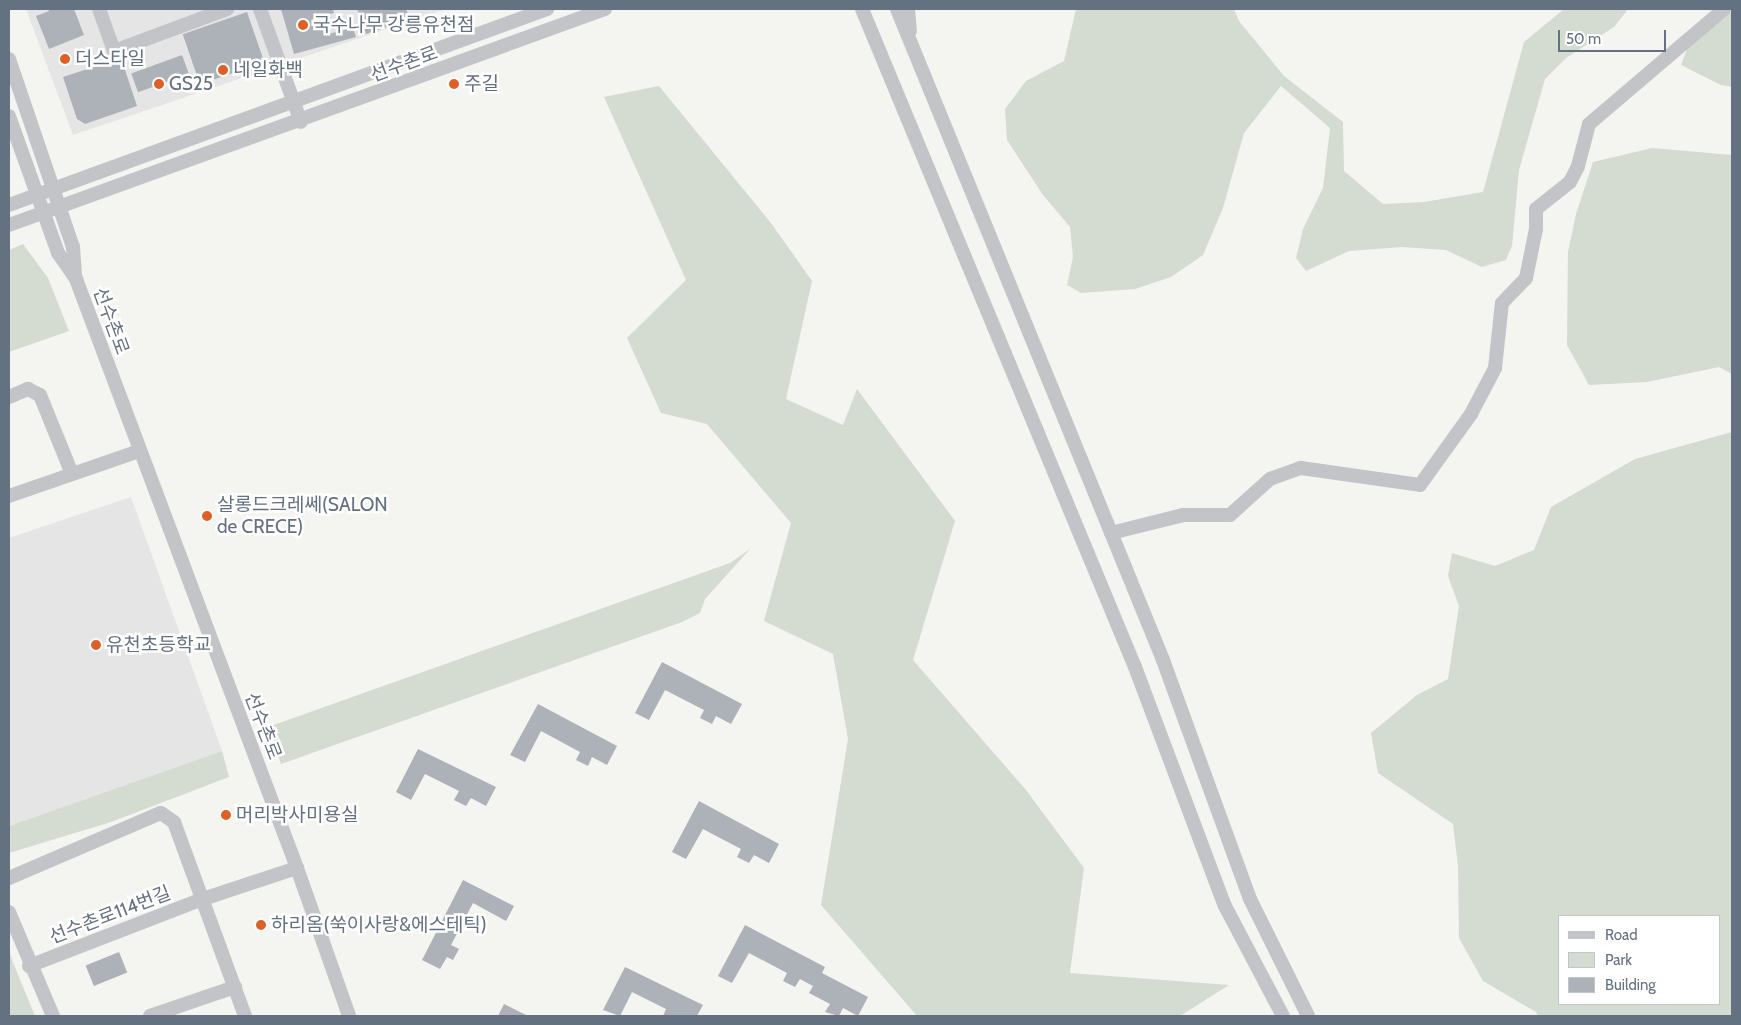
<!DOCTYPE html>
<html>
<head>
<meta charset="utf-8">
<style>
  body { margin:0 }
  #map { position:relative; width:1741px; height:1025px; overflow:hidden; background:#f4f4f0; font-family:Cabin,"Noto Sans KR",sans-serif }
  div>[style] { position:absolute }
  .built>* { inset:0; background:#e4e5e4 }
  .green>* { inset:0; background:#d4dbd1 }
  .building>* { inset:0; background:#adb2b8; transform-origin:0 0 }
  .minor>* { height:14px; margin:-7px; padding:0 7px; transform-origin:7px; border-radius:7px; background:#c2c4c8 }
  .dots>* { width:14px; height:14px; translate:-50% -50%; box-sizing:border-box; border:2px solid #fff; border-radius:50% }
  span { translate:-50% -50%; white-space:nowrap; text-align:center; line-height:1.15; -webkit-text-stroke:5px #fff; paint-order:stroke }
  .poi-label { font-size:19px; color:#647180 }
  .left { translate:0 -50%; text-align:left }
  .street-label { font-size:19px; color:#647180 }
  .frame { position:absolute; inset:0; border:10px solid #647180; pointer-events:none }
  .legend { position:absolute; left:1558px; top:915px; width:162px; height:90px; box-sizing:border-box; background:#fff; border:1px solid #c1c6cc; margin:0; padding:6px 9px; list-style:none; font-size:15px; color:#647180 }
  .legend li { display:flex; align-items:center; gap:10px; height:25px }
  .legend b { width:25px; border:1px solid #c1c6cc }
  .scale { position:absolute; left:1558px; top:30px; width:108px; height:22px; box-sizing:border-box; border:2px solid #647180; border-top:0; padding-left:6px; font-size:15px; line-height:18px; white-space:nowrap; color:#647180; -webkit-text-stroke:4px #fff; paint-order:stroke }
</style>
</head>
<body>
<div id="map">
  <div class="built">
    <div style="clip-path:polygon(26px 9px,446px 9px,73px 135px)"></div>
    <div style="clip-path:polygon(131px 497px,222px 751px,9px 826px,9px 538px)"></div>
  </div>
  <div class="green">
    <div style="clip-path:polygon(1076px 9px,1234px 9px,1239px 21px,1284px 76px,1343px 122px,1344px 171px,1383px 204px,1424px 202px,1483px 192px,1524px 42px,1564px 9px,1628px 9px,1614px 27px,1566px 58px,1545px 79px,1519px 170px,1512px 246px,1506px 260px,1482px 267px,1446px 250px,1402px 247px,1349px 251px,1306px 271px,1296px 258px,1303px 229px,1323px 188px,1330px 128px,1281px 86px,1244px 133px,1223px 208px,1203px 255px,1171px 277px,1135px 289px,1081px 293px,1067px 285px,1073px 257px,1070px 227px,1043px 195px,1007px 140px,1005px 109px,1026px 81px,1064px 61px)"></div>
    <div style="clip-path:polygon(1732px 9px,1732px 87px,1721px 85px,1681px 65px,1692px 36px)"></div>
    <div style="clip-path:polygon(659px 86px,771px 223px,812px 281px,786px 399px,843px 425px,857px 389px,955px 521px,913px 660px,1026px 790px,1084px 868px,1070px 973px,1229px 985px,1180px 1016px,917px 1016px,821px 905px,848px 739px,833px 654px,764px 621px,791px 523px,707px 424px,661px 413px,627px 338px,686px 280px,604px 97px)"></div>
    <div style="clip-path:polygon(1652px 148px,1732px 155px,1732px 374px,1719px 367px,1647px 382px,1589px 385px,1567px 345px,1568px 252px,1576px 214px,1593px 162px)"></div>
    <div style="clip-path:polygon(23px 244px,48px 278px,69px 331px,9px 352px,9px 250px)"></div>
    <div style="clip-path:polygon(evenodd,1732px 432px,1732px 1016px,1538px 1016px,1536px 1012px,1483px 981px,1459px 938px,1458px 866px,1453px 824px,1378px 773px,1371px 733px,1417px 695px,1448px 679px,1459px 606px,1448px 576px,1452px 553px,1495px 566px,1534px 550px,1551px 507px,1635px 459px,1732px 432px,1720px 916px,1720px 1004px,1560px 1004px,1560px 916px,1720px 916px)"></div>
    <div style="clip-path:polygon(750px 549px,705px 599px,700px 613px,682px 622px,281px 764px,268px 727px,730px 563px)"></div>
    <div style="clip-path:polygon(222px 751px,229px 777px,111px 822px,9px 853px,9px 826px)"></div>
    <div style="clip-path:polygon(9px 951px,12px 960px,35px 1016px,9px 1016px)"></div>
  </div>
  <div class="building">
    <div style="clip-path:polygon(48px 9px,74px 9px,84px 35px,49px 49px,36px 16px,49px 11px)"></div>
    <div style="clip-path:polygon(281px 9px,333px 9px,334px 13px,319px 17px,328px 34px,353px 28px,356px 37px,294px 54px)"></div>
    <div style="clip-path:polygon(357px 9px,406px 9px,410px 19px,366px 34px)"></div>
    <div style="left:247px;top:12px;width:53px;height:68px;rotate:71deg"></div>
    <div style="left:182px;top:55px;width:20px;height:54px;rotate:70deg"></div>
    <div style="clip-path:polygon(121px 58px,137px 106px,85px 124px,77px 119px,63px 77px)"></div>
    <div style="clip-path:polygon(662px 662px,742px 704px,731px 724px,716px 716px,712px 724px,700px 718px,704px 710px,665px 690px,649px 720px,635px 713px)"></div>
    <div style="clip-path:polygon(538px 704px,617px 746px,607px 765px,592px 757px,588px 766px,576px 760px,580px 752px,541px 731px,525px 762px,510px 755px)"></div>
    <div style="clip-path:polygon(418px 749px,496px 787px,486px 806px,471px 798px,466px 806px,454px 800px,459px 791px,425px 774px,411px 800px,396px 792px)"></div>
    <div style="clip-path:polygon(699px 801px,779px 844px,769px 863px,754px 855px,749px 863px,737px 857px,741px 849px,703px 829px,686px 859px,672px 852px)"></div>
    <div style="clip-path:polygon(463px 880px,514px 906px,506px 921px,473px 903px,451px 945px,459px 949px,453px 960px,447px 957px,440px 969px,422px 960px)"></div>
    <div style="clip-path:polygon(745px 925px,825px 967px,822px 973px,868px 997px,858px 1016px,843px 1008px,839px 1016px,825px 1012px,830px 1004px,809px 993px,813px 986px,800px 979px,795px 987px,783px 981px,787px 973px,749px 953px,732px 983px,718px 976px)"></div>
    <div style="left:119px;top:952px;width:22px;height:36px;rotate:68deg"></div>
    <div style="clip-path:polygon(625px 967px,703px 1005px,697px 1016px,663px 1016px,666px 1009px,632px 992px,620px 1016px,603px 1010px)"></div>
    <div style="clip-path:polygon(504px 1004px,528px 1016px,498px 1016px)"></div>
  </div>
  <div class="minor">
    <div style="left:99px;top:9px;width:45px;rotate:70.3deg"></div>
    <div style="left:114px;top:51px;width:121px;rotate:-20.4deg"></div>
    <div style="left:260px;top:9px;width:120px;rotate:70.1deg"></div>
    <div style="left:862px;top:9px;width:712px;rotate:67.47deg"></div>
    <div style="left:1135px;top:667px;width:255px;rotate:69.4deg"></div>
    <div style="left:1225px;top:906px;width:124px;rotate:62.2deg"></div>
    <div style="left:897px;top:9px;width:703px;rotate:67.77deg"></div>
    <div style="left:1163px;top:660px;width:254px;rotate:70deg"></div>
    <div style="left:1250px;top:899px;width:131px;rotate:63.6deg"></div>
    <div style="left:908px;top:9px;width:22px;rotate:85deg"></div>
    <div style="left:9px;top:59px;width:199px;rotate:71.2deg"></div>
    <div style="left:73px;top:247px;width:29px;rotate:86deg"></div>
    <div style="left:9px;top:116px;width:145px;rotate:70.3deg"></div>
    <div style="left:58px;top:253px;width:32px;rotate:55deg"></div>
    <div style="left:76px;top:279px;width:629px;rotate:69.43deg"></div>
    <div style="left:297px;top:868px;width:157px;rotate:70.6deg"></div>
    <div style="left:9px;top:205px;width:573px;rotate:-20.02deg"></div>
    <div style="left:9px;top:225px;width:634px;rotate:-19.92deg"></div>
    <div style="left:9px;top:397px;width:21px;rotate:-23deg"></div>
    <div style="left:28px;top:389px;width:13px;rotate:27deg"></div>
    <div style="left:40px;top:395px;width:85px;rotate:67.9deg"></div>
    <div style="left:9px;top:496px;width:138px;rotate:-19.1deg"></div>
    <div style="left:1111px;top:533px;width:74px;rotate:-14deg"></div>
    <div style="left:1183px;top:515px;width:47px"></div>
    <div style="left:1230px;top:515px;width:54px;rotate:-42deg"></div>
    <div style="left:1270px;top:479px;width:33px;rotate:-20deg"></div>
    <div style="left:1301px;top:468px;width:120px;rotate:8.1deg"></div>
    <div style="left:1420px;top:485px;width:87px;rotate:-54.3deg"></div>
    <div style="left:1471px;top:414px;width:52px;rotate:-62.4deg"></div>
    <div style="left:1495px;top:368px;width:65px;rotate:-83.9deg"></div>
    <div style="left:1502px;top:303px;width:35px;rotate:-46deg"></div>
    <div style="left:1526px;top:278px;width:50px;rotate:-78.5deg"></div>
    <div style="left:1536px;top:229px;width:20px;rotate:-90deg"></div>
    <div style="left:1536px;top:209px;width:43px;rotate:-38.5deg"></div>
    <div style="left:1570px;top:182px;width:18px;rotate:-63deg"></div>
    <div style="left:1578px;top:166px;width:43px;rotate:-75.3deg"></div>
    <div style="left:1589px;top:124px;width:177px;rotate:-40.4deg"></div>
    <div style="left:9px;top:878px;width:165px;rotate:-23.2deg"></div>
    <div style="left:161px;top:813px;width:16px;rotate:35deg"></div>
    <div style="left:174px;top:822px;width:207px;rotate:69.9deg"></div>
    <div style="left:9px;top:912px;width:113px;rotate:67.1deg"></div>
    <div style="left:29px;top:966px;width:186px;rotate:-21.1deg"></div>
    <div style="left:203px;top:899px;width:99px;rotate:-18.3deg"></div>
    <div style="left:150px;top:1016px;width:90px;rotate:-18.8deg"></div>
  </div>
  <div class="dots">
    <div style="left:303px;top:25px;background:#de6026"></div>
    <div style="left:65px;top:59px;background:#de6026"></div>
    <div style="left:223px;top:70px;background:#de6026"></div>
    <div style="left:159px;top:84px;background:#de6026"></div>
    <div style="left:454px;top:84px;background:#de6026"></div>
    <div style="left:207px;top:516px;background:#de6026"></div>
    <div style="left:96px;top:645px;background:#de6026"></div>
    <div style="left:226px;top:815px;background:#de6026"></div>
    <div style="left:261px;top:925px;background:#de6026"></div>
  </div>
  <div class="poi-label">
    <span class="left" style="left:313px;top:25px">국수나무 강릉유천점</span>
    <span class="left" style="left:75px;top:59px">더스타일</span>
    <span class="left" style="left:233px;top:70px">네일화백</span>
    <span class="left" style="left:169px;top:84px">GS25</span>
    <span class="left" style="left:464px;top:84px">주길</span>
    <span class="left" style="left:217px;top:516px">살롱드크레쎄(SALON<br>de CRECE)</span>
    <span class="left" style="left:106px;top:645px">유천초등학교</span>
    <span class="left" style="left:236px;top:815px">머리박사미용실</span>
    <span class="left" style="left:271px;top:925px">하리옴(쑥이사랑&amp;에스테틱)</span>
  </div>
  <div class="street-label">
    <span style="left:404px;top:64px;rotate:-20deg">선수촌로</span>
    <span style="left:111px;top:321px;rotate:70deg">선수촌로</span>
    <span style="left:263px;top:726px;rotate:69deg">선수촌로</span>
    <span style="left:110px;top:915px;rotate:-21deg">선수촌로114번길</span>
  </div>
  <div class="frame"></div>
  <ul class="legend">
  <li><b style="height:6px;background:#c2c4c8"></b>Road</li>
  <li><b style="height:14px;background:#d4dbd1"></b>Park</li>
  <li><b style="height:14px;background:#adb2b8"></b>Building</li>
  </ul>
  <div class="scale">50 m</div>
</div>
</body>
</html>
